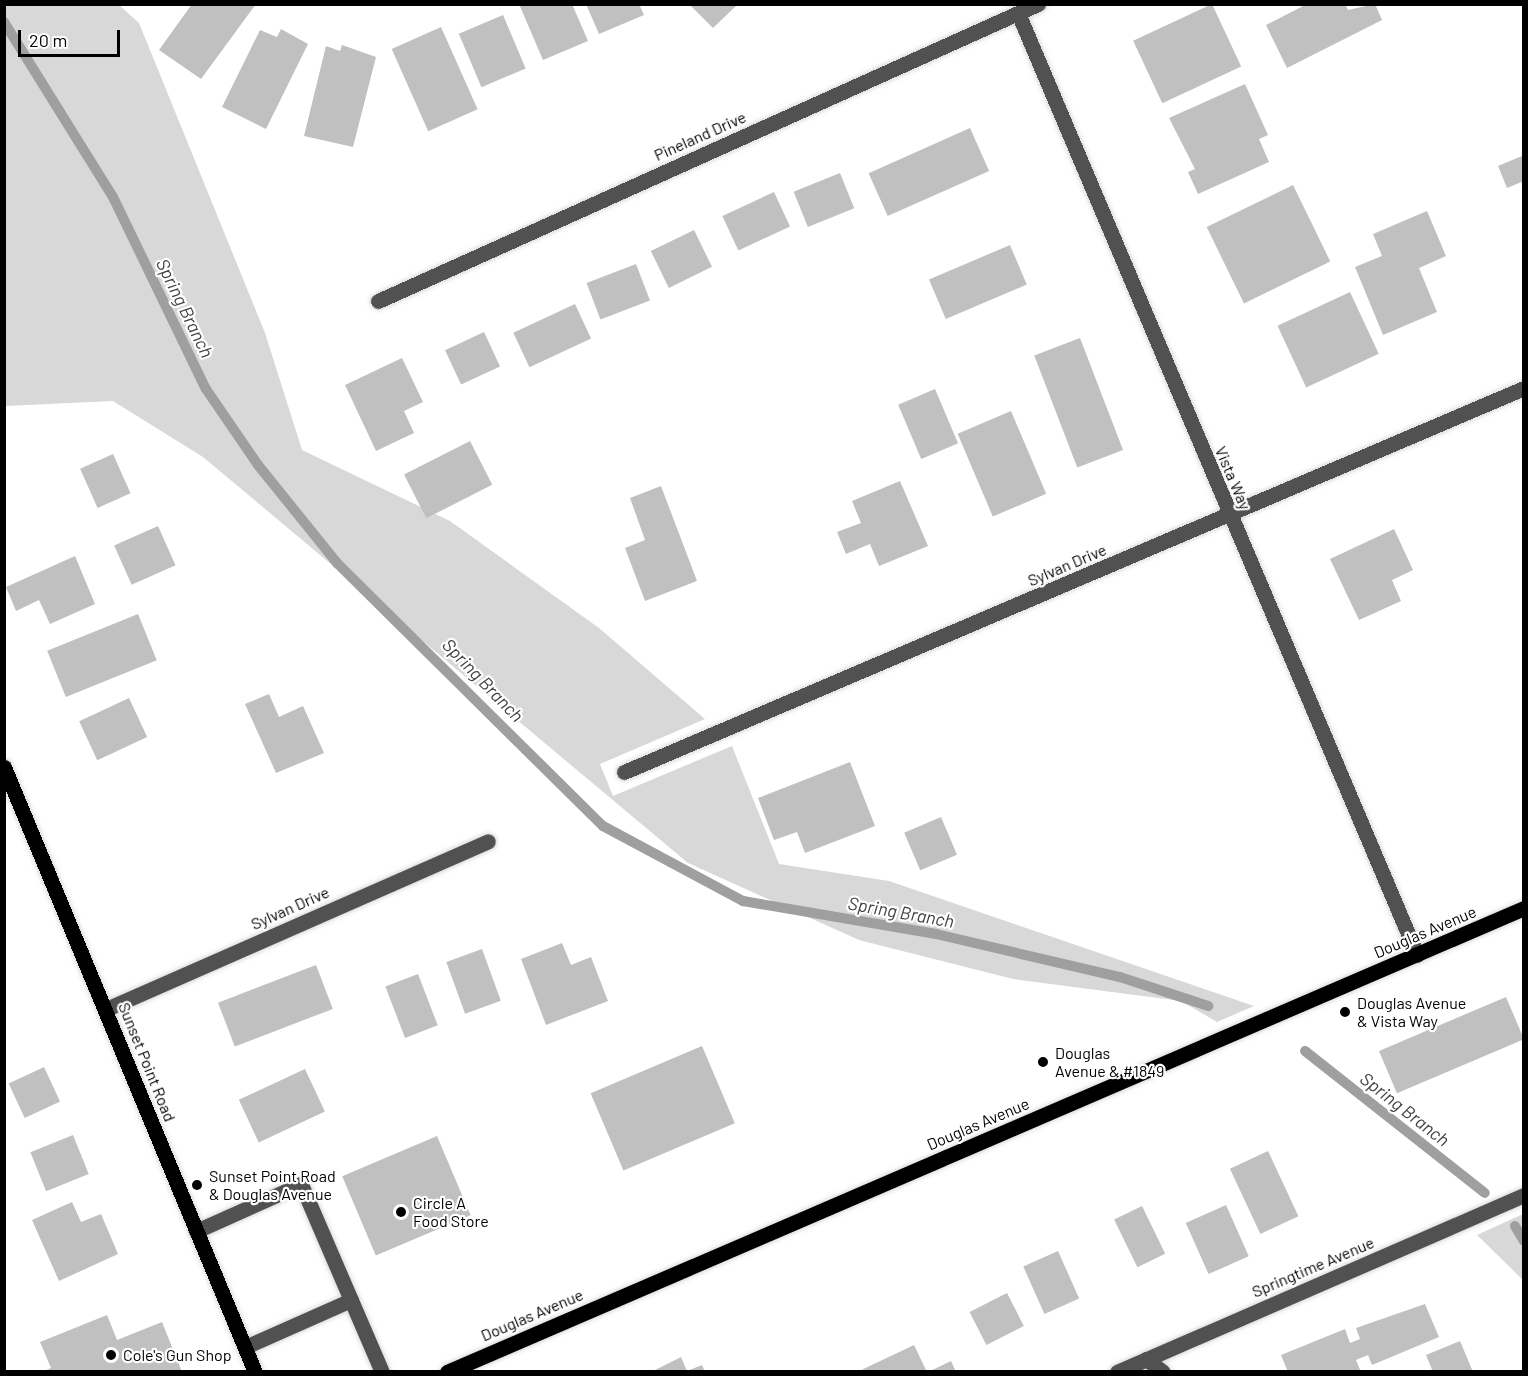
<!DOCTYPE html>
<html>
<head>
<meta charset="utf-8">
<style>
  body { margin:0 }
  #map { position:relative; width:1528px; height:1376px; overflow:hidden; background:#fff; font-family:Barlow,sans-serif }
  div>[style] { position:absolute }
  .green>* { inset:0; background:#d8d8d8 }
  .stream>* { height:10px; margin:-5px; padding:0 5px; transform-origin:5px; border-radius:5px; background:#9f9f9f }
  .building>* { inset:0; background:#c0c0c0; transform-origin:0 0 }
  .roads { filter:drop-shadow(0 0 2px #dbdbdb) drop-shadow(0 0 2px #dbdbdb) }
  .minor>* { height:15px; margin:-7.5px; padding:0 7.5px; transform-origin:7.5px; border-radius:7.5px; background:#515151 }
  .major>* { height:15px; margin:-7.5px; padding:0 7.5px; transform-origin:7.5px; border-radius:7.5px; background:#000 }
  .dots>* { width:16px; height:16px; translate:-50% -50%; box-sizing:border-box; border:3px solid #fff; border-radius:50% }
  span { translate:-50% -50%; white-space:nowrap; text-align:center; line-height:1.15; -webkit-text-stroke:4.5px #fff; paint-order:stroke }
  .street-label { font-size:16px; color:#000 }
  .poi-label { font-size:16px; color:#000 }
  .left { translate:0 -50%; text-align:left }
  .water-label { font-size:18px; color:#404040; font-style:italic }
  .frame { position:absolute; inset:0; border:6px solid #000; pointer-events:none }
  .scale { position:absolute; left:18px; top:30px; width:102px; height:27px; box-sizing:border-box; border:3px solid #000; border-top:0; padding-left:8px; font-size:18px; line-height:21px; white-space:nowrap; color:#000; -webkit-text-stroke:4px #fff; paint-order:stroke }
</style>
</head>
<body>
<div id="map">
  <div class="green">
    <div style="clip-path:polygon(4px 5px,119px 5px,139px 23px,265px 333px,302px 450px,450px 521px,599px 628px,705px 719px,600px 764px,613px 796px,732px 746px,779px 864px,889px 881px,1254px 1006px,1217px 1022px,1181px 1001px,1013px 979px,859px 940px,688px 863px,203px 457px,113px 401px,5px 406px)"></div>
    <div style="clip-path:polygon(1523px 1214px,1523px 1280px,1477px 1235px)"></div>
  </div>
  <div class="stream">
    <div style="left:4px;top:22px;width:206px;rotate:58.1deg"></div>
    <div style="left:113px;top:197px;width:213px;rotate:64.2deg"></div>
    <div style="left:206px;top:389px;width:92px;rotate:55.6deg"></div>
    <div style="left:258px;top:465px;width:126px;rotate:51.1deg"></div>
    <div style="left:337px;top:563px;width:374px;rotate:44.7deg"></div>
    <div style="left:603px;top:826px;width:159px;rotate:28.2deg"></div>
    <div style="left:743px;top:901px;width:196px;rotate:9.7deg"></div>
    <div style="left:936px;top:934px;width:189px;rotate:13.2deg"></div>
    <div style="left:1120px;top:977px;width:93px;rotate:18.2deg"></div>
    <div style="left:1305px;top:1051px;width:229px;rotate:38.3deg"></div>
    <div style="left:1515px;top:1226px;width:17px;rotate:59deg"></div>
  </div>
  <div class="building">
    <div style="clip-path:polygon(192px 4px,256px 4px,201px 79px,159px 50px)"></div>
    <div style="clip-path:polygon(519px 4px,572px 4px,588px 41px,543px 60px)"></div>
    <div style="clip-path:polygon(586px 4px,639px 4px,644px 15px,599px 34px)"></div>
    <div style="left:1212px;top:4px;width:69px;height:87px;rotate:65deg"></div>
    <div style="clip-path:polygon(1307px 4px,1345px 4px,1348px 10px,1375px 4px,1382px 20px,1287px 68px,1266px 25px)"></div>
    <div style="clip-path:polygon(690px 5px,737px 5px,713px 28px)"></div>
    <div style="left:503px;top:15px;width:58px;height:48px;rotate:67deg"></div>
    <div style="left:441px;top:27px;width:90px;height:54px;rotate:66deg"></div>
    <div style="clip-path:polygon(281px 29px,308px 44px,266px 129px,222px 107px,260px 30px,277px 37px)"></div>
    <div style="clip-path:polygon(342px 45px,376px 57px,353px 147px,304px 136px,326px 46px,340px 51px)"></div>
    <div style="clip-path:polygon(1245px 84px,1268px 135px,1259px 139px,1269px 162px,1198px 194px,1188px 172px,1195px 169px,1169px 118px)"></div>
    <div style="left:970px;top:128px;width:47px;height:111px;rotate:66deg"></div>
    <div style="clip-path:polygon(1524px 149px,1524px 181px,1507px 188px,1498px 166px,1522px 156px)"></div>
    <div style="left:840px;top:173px;width:38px;height:50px;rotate:68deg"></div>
    <div style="left:1293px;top:185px;width:85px;height:96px;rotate:64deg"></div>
    <div style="left:774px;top:192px;width:38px;height:57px;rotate:65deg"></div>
    <div style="clip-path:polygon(1427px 211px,1446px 256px,1419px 268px,1437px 312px,1383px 335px,1355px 267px,1382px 256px,1373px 234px)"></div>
    <div style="left:694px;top:230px;width:41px;height:48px;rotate:64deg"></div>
    <div style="left:1010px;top:245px;width:43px;height:88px;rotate:67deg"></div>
    <div style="left:636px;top:264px;width:39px;height:53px;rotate:69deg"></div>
    <div style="left:1350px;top:292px;width:68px;height:80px;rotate:65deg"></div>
    <div style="left:575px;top:304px;width:38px;height:68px;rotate:65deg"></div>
    <div style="left:484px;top:332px;width:38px;height:43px;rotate:65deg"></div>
    <div style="left:1080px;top:338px;width:120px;height:49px;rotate:69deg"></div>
    <div style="clip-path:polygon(402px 358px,423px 402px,404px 411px,414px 433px,376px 451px,345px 385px)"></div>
    <div style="left:935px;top:389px;width:59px;height:40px;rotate:67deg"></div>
    <div style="left:1011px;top:411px;width:90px;height:58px;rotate:67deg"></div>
    <div style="left:470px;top:441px;width:49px;height:74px;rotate:63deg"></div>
    <div style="left:113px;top:454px;width:43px;height:36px;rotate:66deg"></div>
    <div style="clip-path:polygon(900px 481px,928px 546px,879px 566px,870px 544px,846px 554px,837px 532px,861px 523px,852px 501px)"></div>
    <div style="clip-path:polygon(661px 486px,697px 581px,645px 601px,625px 548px,645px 540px,630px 498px)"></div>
    <div style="left:158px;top:526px;width:43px;height:48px;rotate:66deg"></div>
    <div style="clip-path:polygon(1394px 529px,1413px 570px,1392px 580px,1401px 601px,1359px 620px,1330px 559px)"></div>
    <div style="clip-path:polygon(75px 556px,95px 604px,50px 624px,39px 600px,16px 611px,6px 587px)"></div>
    <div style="left:138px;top:614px;width:50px;height:98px;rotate:68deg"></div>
    <div style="clip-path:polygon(269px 694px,279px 717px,303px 706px,324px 753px,276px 773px,245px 704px)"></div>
    <div style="left:129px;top:698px;width:43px;height:55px;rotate:65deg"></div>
    <div style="clip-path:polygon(850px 762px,875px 826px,805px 853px,797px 832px,774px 840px,758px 798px)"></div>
    <div style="left:941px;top:817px;width:41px;height:40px;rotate:67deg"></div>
    <div style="clip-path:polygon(562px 943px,571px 965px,591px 957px,608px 1001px,546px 1025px,521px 959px)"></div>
    <div style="left:482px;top:949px;width:55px;height:38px;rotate:70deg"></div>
    <div style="left:316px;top:965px;width:47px;height:105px;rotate:69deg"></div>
    <div style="left:418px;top:974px;width:55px;height:35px;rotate:69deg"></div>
    <div style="left:1506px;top:997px;width:46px;height:138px;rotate:67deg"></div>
    <div style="left:702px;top:1046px;width:84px;height:121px;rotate:67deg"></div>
    <div style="left:44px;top:1067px;width:38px;height:39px;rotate:65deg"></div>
    <div style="left:305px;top:1069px;width:47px;height:73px;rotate:65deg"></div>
    <div style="left:73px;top:1135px;width:42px;height:46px;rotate:68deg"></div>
    <div style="left:437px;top:1136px;width:86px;height:103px;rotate:67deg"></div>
    <div style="left:1268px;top:1151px;width:72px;height:42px;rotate:65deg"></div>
    <div style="clip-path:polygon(72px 1202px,81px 1222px,101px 1214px,118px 1254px,59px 1281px,32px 1220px)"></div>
    <div style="left:1226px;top:1205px;width:56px;height:44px;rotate:66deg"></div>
    <div style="left:1142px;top:1206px;width:53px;height:31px;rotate:64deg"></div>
    <div style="left:1058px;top:1251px;width:52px;height:38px;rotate:66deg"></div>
    <div style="left:1007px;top:1293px;width:37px;height:42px;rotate:63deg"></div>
    <div style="clip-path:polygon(1425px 1304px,1439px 1337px,1372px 1365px,1368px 1355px,1356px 1360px,1361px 1372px,1288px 1372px,1281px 1355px,1345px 1329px,1350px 1343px,1360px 1339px,1356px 1328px)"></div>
    <div style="clip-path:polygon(107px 1315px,117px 1340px,162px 1322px,182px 1372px,42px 1372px,51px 1368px,40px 1342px)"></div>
    <div style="clip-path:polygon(1460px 1341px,1473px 1372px,1433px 1372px,1426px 1355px)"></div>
    <div style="clip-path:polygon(914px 1345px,927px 1372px,857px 1372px)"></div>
    <div style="clip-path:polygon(681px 1357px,687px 1371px,702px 1365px,705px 1372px,651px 1372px)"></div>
    <div style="clip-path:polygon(951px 1361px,956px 1372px,928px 1372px)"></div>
  </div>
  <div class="roads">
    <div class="minor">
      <div style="left:1018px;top:13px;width:1023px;rotate:67.04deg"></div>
      <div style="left:378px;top:301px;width:724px;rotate:-24.23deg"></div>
      <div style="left:624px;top:772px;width:978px;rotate:-23.11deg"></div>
      <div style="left:106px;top:1009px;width:417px;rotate:-23.7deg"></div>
      <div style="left:196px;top:1231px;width:115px;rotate:-24.1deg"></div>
      <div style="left:301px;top:1184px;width:205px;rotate:66.7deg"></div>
      <div style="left:245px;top:1347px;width:116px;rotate:-23.9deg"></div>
      <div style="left:1146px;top:1359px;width:21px;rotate:37deg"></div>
      <div style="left:1117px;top:1372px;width:444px;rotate:-23.5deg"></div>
    </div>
    <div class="major">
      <div style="left:4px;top:767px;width:655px;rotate:67.47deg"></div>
      <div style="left:447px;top:1372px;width:1173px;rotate:-23.31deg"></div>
    </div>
  </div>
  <div class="dots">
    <div style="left:1345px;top:1012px;background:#000"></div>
    <div style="left:1043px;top:1062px;background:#000"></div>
    <div style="left:197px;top:1185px;background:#000"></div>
    <div style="left:401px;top:1212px;background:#000"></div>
    <div style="left:111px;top:1355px;background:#000"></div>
  </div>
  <div class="street-label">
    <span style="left:700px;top:136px;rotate:-24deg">Pineland Drive</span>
    <span style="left:1233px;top:478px;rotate:67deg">Vista Way</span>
    <span style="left:1067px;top:565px;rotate:-23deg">Sylvan Drive</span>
    <span style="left:290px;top:908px;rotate:-24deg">Sylvan Drive</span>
    <span style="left:1425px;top:932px;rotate:-23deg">Douglas Avenue</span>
    <span style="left:147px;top:1062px;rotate:68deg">Sunset Point Road</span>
    <span style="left:978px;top:1124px;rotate:-23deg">Douglas Avenue</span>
    <span style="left:1313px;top:1267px;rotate:-23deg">Springtime Avenue</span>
    <span style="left:532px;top:1315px;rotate:-23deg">Douglas Avenue</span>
  </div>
  <div class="poi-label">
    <span class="left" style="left:1357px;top:1012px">Douglas Avenue<br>&amp; Vista Way</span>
    <span class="left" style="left:1055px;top:1062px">Douglas<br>Avenue &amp; #1849</span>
    <span class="left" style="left:209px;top:1185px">Sunset Point Road<br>&amp; Douglas Avenue</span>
    <span class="left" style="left:413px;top:1212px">Circle A<br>Food Store</span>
    <span class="left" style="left:123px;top:1355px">Cole's Gun Shop</span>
  </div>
  <div class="water-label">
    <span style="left:185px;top:308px;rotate:64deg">Spring Branch</span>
    <span style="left:483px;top:680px;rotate:46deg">Spring Branch</span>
    <span style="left:901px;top:912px;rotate:10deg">Spring Branch</span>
    <span style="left:1405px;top:1109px;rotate:38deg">Spring Branch</span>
  </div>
  <div class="frame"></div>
  <div class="scale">20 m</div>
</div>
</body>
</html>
